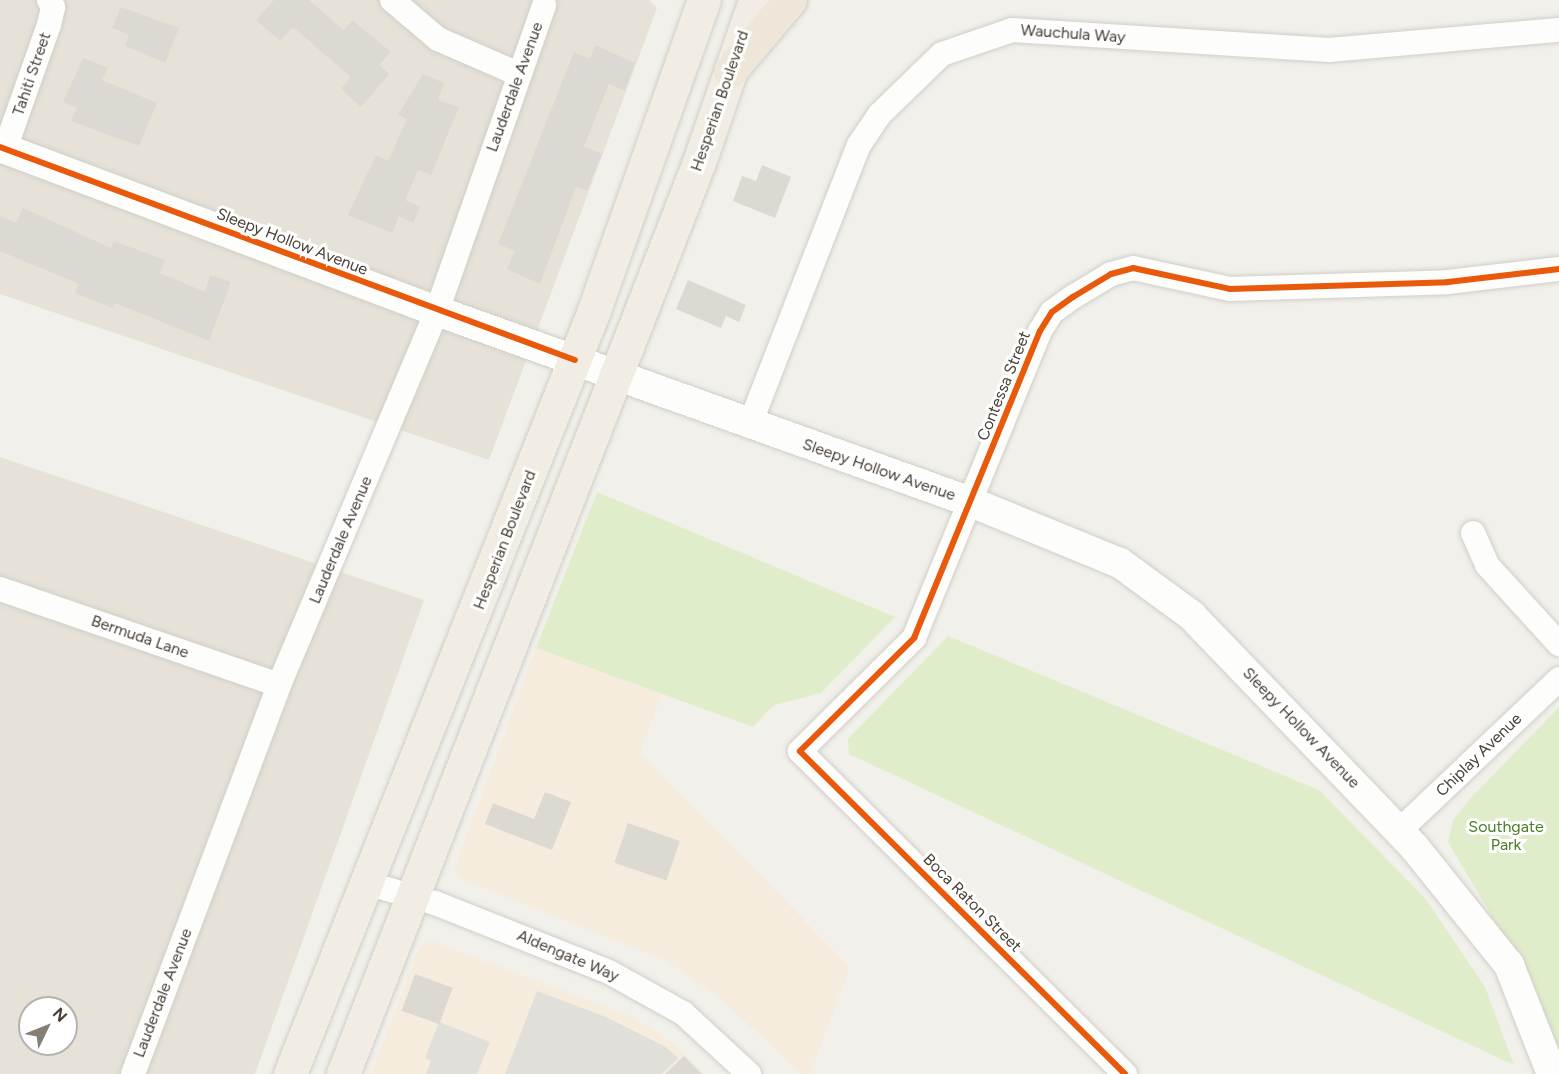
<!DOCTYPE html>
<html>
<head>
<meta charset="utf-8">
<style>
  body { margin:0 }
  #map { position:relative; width:1559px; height:1074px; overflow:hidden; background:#f2f0eb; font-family:Figtree,sans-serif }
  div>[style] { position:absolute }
  .residential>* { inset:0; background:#e6e2d8 }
  .commercial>* { inset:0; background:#f5ecde }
  .green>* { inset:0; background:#e0edca }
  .parking>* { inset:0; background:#e1dfda }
  .building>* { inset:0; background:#dcd9d3; transform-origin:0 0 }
  .roads { filter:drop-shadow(0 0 2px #d0cec8) drop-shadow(0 0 2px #d0cec8) }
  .minor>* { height:24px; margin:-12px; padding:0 12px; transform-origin:12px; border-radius:12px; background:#fdfdfc }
  .tertiary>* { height:30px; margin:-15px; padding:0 15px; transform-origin:15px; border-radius:15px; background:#fdfdfc }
  .primary>* { height:33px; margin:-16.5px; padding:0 16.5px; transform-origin:16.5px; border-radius:16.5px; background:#f1ede4 }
  .motorway>* { height:33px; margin:-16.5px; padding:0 16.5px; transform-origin:16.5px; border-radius:16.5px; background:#ede6d9 }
  .cycleway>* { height:6px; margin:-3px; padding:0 3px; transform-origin:3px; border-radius:3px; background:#e8590c }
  span { translate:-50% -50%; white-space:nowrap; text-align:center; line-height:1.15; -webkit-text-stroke:6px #fff; paint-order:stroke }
  .street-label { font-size:16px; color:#494136 }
  .park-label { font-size:16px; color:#487e26 }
  .north { position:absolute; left:18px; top:996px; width:60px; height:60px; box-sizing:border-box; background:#fff; border:2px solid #b6b3af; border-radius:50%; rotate:47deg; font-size:16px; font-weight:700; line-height:24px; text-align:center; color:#494136 }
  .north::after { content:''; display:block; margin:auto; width:21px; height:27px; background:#847e75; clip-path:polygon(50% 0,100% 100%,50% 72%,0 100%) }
</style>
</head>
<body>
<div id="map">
  <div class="residential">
    <div style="clip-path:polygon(0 0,649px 0,657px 8px,489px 460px,0 294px)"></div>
    <div style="clip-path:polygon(evenodd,0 457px,424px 600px,255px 1074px,0 1074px,0 457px,30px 1008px,66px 1008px,66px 1044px,30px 1044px,30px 1008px)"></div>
  </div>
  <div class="commercial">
    <div style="clip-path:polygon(536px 648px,662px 694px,640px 753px,850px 967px,810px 1074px,801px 1074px,718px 996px,666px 961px,457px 877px,455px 867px)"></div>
    <div style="clip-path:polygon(429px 940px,635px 1018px,675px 1045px,705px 1074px,371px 1074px,420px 947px)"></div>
  </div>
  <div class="green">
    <div style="clip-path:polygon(597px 492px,895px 617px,821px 693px,774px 705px,753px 727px,536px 648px)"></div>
    <div style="clip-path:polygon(948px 636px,1319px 790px,1425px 898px,1485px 987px,1514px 1065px,849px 754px,848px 739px)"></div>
    <div style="clip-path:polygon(1559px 707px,1559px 1059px,1537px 993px,1448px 842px,1453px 820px,1470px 799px)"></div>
  </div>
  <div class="parking">
    <div style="clip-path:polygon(537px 991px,606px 1017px,666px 1047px,678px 1058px,662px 1074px,505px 1074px)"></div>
    <div style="clip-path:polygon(439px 1022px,490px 1042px,477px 1074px,426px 1074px,431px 1061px,425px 1058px)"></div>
  </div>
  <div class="building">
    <div style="clip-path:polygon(274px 0,309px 0,344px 30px,352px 20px,391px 52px,379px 65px,389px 74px,361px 107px,341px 89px,351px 77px,293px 27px,280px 41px,256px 20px)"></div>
    <div style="clip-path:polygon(121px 7px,179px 28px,165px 63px,125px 46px,129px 35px,112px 28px)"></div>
    <div style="clip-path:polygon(595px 45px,635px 63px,625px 91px,609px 84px,584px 146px,602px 154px,587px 191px,576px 187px,540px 284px,507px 269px,515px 251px,498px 244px,574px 52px,590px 59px)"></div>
    <div style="clip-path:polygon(83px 58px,108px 68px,102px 80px,157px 103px,139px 146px,71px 121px,77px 108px,63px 102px)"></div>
    <div style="clip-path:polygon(423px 74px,444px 83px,438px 100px,459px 107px,431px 175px,418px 170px,405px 200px,420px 207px,413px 223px,399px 216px,392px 233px,348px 215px,376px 155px,388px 161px,407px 119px,398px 115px)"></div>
    <div style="clip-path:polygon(762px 165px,791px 177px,775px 218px,733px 201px,742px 176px,756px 181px)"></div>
    <div style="clip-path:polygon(23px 208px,111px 248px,114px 241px,165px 260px,160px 273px,205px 292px,210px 275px,231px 282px,209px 341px,115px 303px,113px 308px,75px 293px,79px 284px,0 251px,0 216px,16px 223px)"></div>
    <div style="clip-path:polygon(688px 280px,746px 305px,739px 322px,726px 316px,721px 328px,676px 309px)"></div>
    <div style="clip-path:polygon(545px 792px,571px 802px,552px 850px,485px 824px,493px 803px,534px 819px)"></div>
    <div style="left:628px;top:823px;width:55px;height:42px;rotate:19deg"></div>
    <div style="left:415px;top:974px;width:40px;height:39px;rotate:20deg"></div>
    <div style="clip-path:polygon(684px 1056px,702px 1074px,665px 1074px)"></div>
  </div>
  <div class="roads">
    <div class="minor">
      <div style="left:392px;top:0;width:60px;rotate:40.3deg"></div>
      <div style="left:438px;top:39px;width:87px;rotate:23.6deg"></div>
      <div style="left:5px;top:149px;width:132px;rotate:-70.5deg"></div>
      <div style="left:49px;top:25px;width:18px;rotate:-77deg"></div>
      <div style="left:53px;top:7px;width:8px;rotate:-120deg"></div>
      <div style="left:750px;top:424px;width:300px;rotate:-68.7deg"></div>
      <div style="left:859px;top:145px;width:37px;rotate:-56deg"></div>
      <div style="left:880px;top:114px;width:86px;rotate:-44.1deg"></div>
      <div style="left:942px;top:54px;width:74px;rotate:-18.9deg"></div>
      <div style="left:1012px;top:30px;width:318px;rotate:3.6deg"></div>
      <div style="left:1329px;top:50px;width:231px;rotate:-5deg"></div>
      <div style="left:1473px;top:533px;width:35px;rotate:66deg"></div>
      <div style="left:1487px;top:565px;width:107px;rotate:47.7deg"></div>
      <div style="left:0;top:589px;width:295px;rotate:19deg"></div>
      <div style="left:1399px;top:831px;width:221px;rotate:-43.5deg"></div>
      <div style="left:363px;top:882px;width:75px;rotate:16.3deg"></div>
      <div style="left:435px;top:903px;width:187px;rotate:21.6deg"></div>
      <div style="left:609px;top:972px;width:85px;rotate:29deg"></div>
      <div style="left:683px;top:1013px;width:90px;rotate:42.7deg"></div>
      <div style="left:133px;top:1074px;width:415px;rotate:-69.4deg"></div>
      <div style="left:279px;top:685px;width:406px;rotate:-67.1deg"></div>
      <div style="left:437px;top:311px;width:324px;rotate:-70.7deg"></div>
      <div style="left:1125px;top:1074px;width:458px;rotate:-135.2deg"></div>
      <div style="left:800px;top:751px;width:161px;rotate:-44.7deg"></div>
      <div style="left:914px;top:638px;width:332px;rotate:-67.7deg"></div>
      <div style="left:1040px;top:331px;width:22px;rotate:-58deg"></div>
      <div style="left:1052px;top:312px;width:26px;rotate:-36deg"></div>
      <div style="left:1073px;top:297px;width:44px;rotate:-31.2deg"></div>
      <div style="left:1111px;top:274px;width:23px;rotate:-15deg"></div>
      <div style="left:1133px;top:268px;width:99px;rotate:12.2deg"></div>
      <div style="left:1230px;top:289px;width:218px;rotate:-1.8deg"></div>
      <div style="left:1448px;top:282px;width:112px;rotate:-6.7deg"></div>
    </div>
    <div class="tertiary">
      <div style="left:0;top:147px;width:467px;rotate:20.6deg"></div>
      <div style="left:437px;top:311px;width:567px;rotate:19.68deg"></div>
      <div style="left:971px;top:502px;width:161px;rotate:22.3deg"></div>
      <div style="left:1120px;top:563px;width:88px;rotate:36.2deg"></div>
      <div style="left:1191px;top:615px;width:323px;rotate:46.1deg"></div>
      <div style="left:1415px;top:848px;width:150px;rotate:51.2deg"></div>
      <div style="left:1509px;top:965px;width:117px;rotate:68.5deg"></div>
    </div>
    <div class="primary">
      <div style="left:290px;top:1074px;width:819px;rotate:-68.29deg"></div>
      <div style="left:593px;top:313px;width:332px;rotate:-70.5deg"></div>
      <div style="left:343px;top:1074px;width:976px;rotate:-68.67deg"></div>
      <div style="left:698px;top:165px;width:175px;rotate:-70.9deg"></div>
    </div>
    <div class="motorway">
      <div style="left:730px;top:71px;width:93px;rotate:-49.8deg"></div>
    </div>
  </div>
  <div class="cycleway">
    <div style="left:0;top:147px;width:613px;rotate:20.33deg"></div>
    <div style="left:1125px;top:1074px;width:458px;rotate:-135.2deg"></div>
    <div style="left:800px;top:751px;width:161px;rotate:-44.7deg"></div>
    <div style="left:914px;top:638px;width:332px;rotate:-67.7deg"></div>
    <div style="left:1040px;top:331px;width:22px;rotate:-58deg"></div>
    <div style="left:1052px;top:312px;width:26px;rotate:-36deg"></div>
    <div style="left:1073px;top:297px;width:44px;rotate:-31.2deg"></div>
    <div style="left:1111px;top:274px;width:23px;rotate:-15deg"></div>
    <div style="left:1133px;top:268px;width:99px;rotate:12.2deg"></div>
    <div style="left:1230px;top:289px;width:218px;rotate:-1.8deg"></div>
    <div style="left:1448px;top:282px;width:112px;rotate:-6.7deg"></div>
  </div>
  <div class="street-label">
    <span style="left:1073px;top:34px;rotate:4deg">Wauchula Way</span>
    <span style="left:32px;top:74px;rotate:-71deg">Tahiti Street</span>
    <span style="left:515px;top:87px;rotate:-70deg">Lauderdale Avenue</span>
    <span style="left:720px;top:101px;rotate:-71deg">Hesperian Boulevard</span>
    <span style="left:292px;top:242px;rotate:21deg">Sleepy Hollow Avenue</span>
    <span style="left:1004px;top:386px;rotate:-68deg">Contessa Street</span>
    <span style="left:879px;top:470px;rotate:19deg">Sleepy Hollow Avenue</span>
    <span style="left:341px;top:540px;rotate:-67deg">Lauderdale Avenue</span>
    <span style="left:505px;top:540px;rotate:-69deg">Hesperian Boulevard</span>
    <span style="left:140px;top:637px;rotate:19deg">Bermuda Lane</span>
    <span style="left:1301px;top:728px;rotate:46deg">Sleepy Hollow Avenue</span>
    <span style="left:1479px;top:755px;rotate:-44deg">Chiplay Avenue</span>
    <span style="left:972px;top:903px;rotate:45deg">Boca Raton Street</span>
    <span style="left:568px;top:956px;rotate:23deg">Aldengate Way</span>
    <span style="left:163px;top:993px;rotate:-69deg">Lauderdale Avenue</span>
  </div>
  <div class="park-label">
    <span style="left:1506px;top:836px">Southgate<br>Park</span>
  </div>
  <div class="north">N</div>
</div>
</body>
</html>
